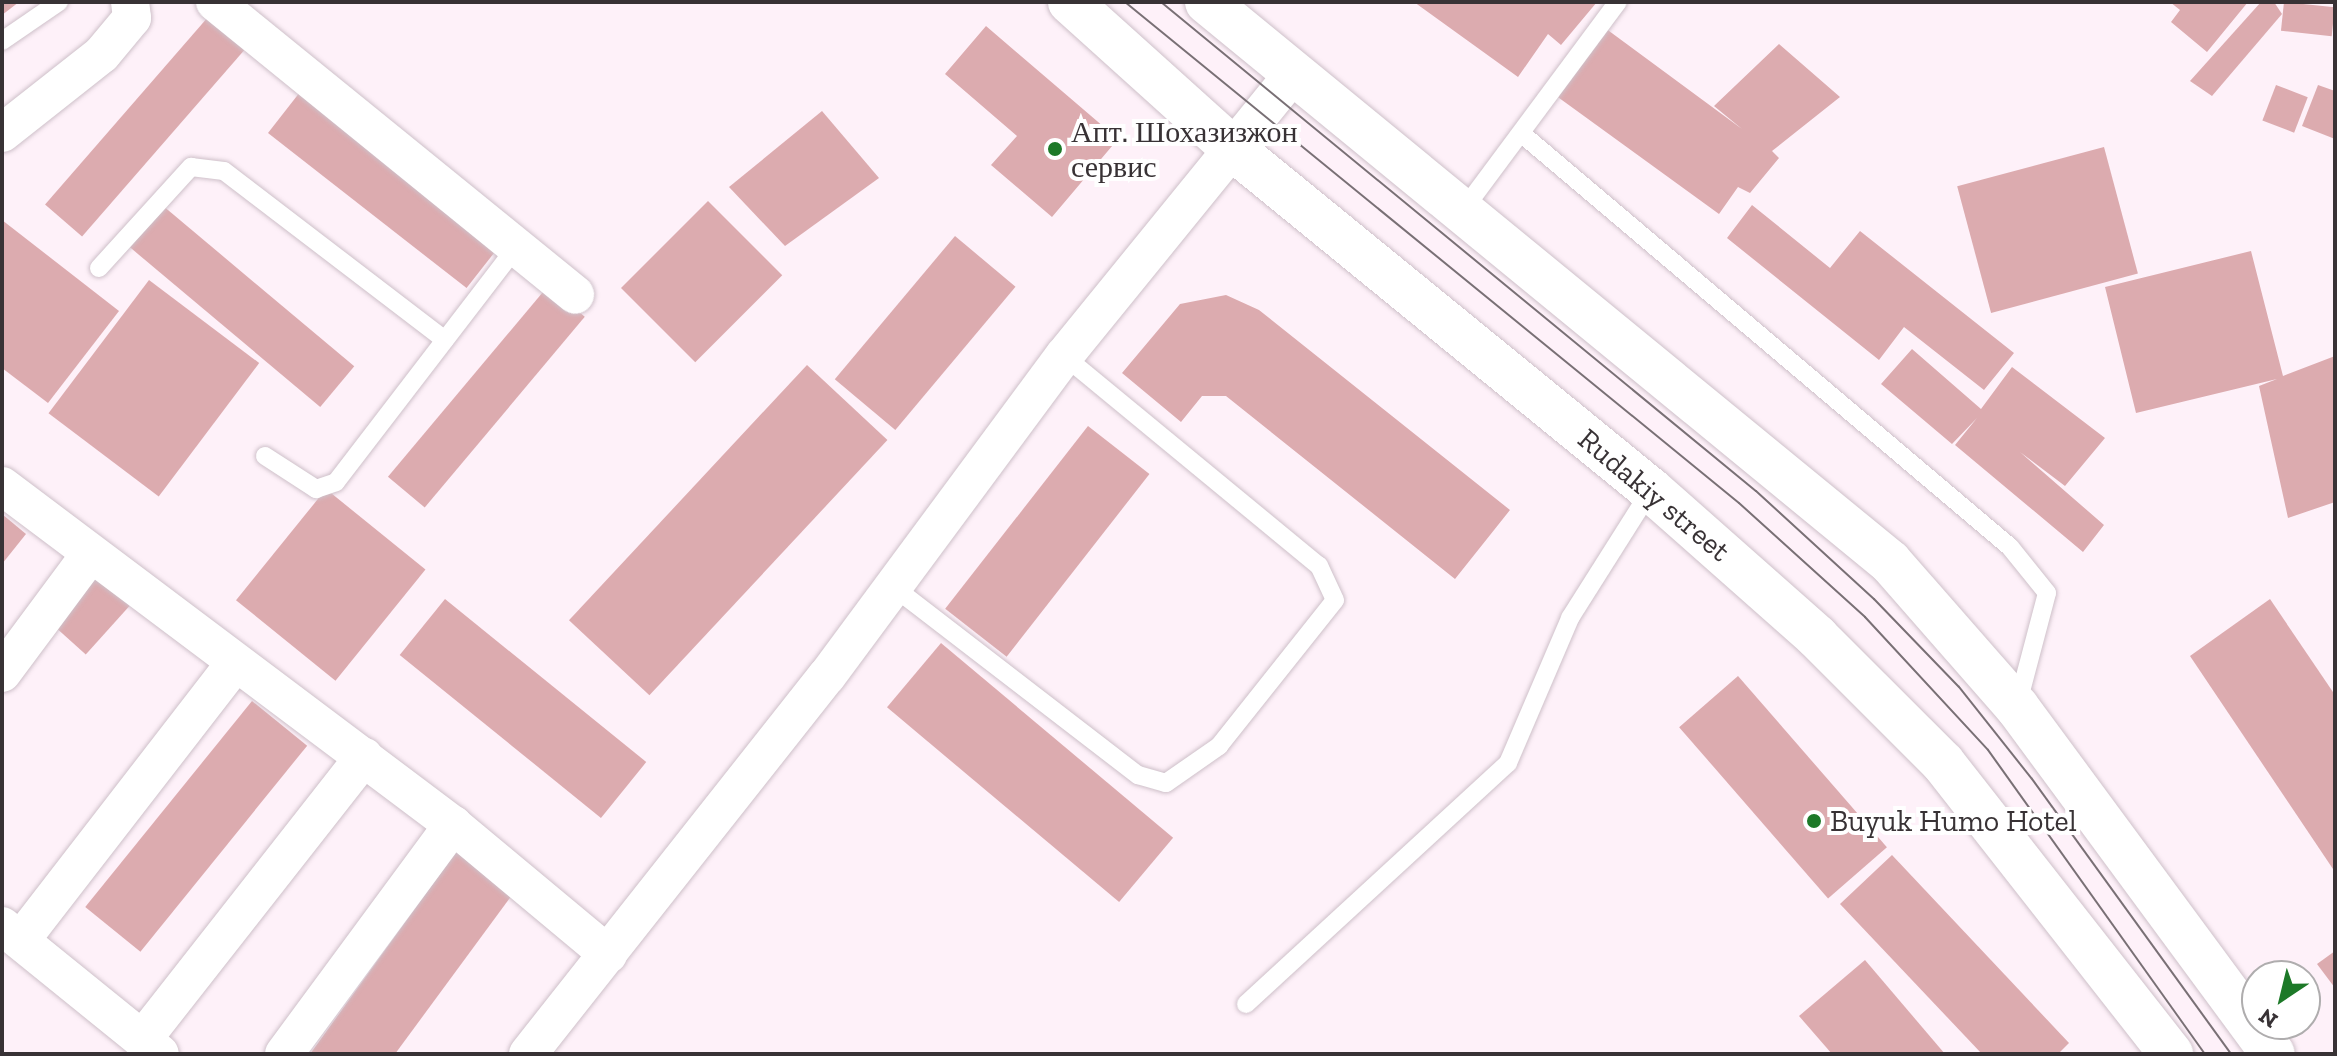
<!DOCTYPE html>
<html>
<head>
<meta charset="utf-8">
<style>
  body { margin:0 }
  #map { position:relative; width:2337px; height:1056px; overflow:hidden; background:#fef1f9; font-family:"Zilla Slab",serif }
  div>[style] { position:absolute }
  .building>* { inset:0; background:#dcabaf; transform-origin:0 0 }
  .roads { filter:drop-shadow(0 0 2px #cec0c9) drop-shadow(0 0 2px #cec0c9) }
  .service>* { height:18px; margin:-9px; padding:0 9px; transform-origin:9px; border-radius:9px; background:#fff }
  .minor>* { height:38px; margin:-19px; padding:0 19px; transform-origin:19px; border-radius:19px; background:#fff }
  .primary>* { height:44px; margin:-22px; padding:0 22px; transform-origin:22px; border-radius:22px; background:#fff }
  .tram>* { height:2px; margin:-1px; padding:0 1px; transform-origin:1px; border-radius:1px; background:#797075 }
  .dots>* { width:22px; height:22px; translate:-50% -50%; box-sizing:border-box; border:4px solid #fff; border-radius:50% }
  span { translate:-50% -50%; white-space:nowrap; text-align:center; line-height:1.15; -webkit-text-stroke:8px #fff; paint-order:stroke }
  .poi-label { font-size:30px; color:#383235 }
  .left { translate:0 -50%; text-align:left }
  .street-label { font-size:30px; color:#383235 }
  .frame { position:absolute; inset:0; border:4px solid #383235; pointer-events:none }
  .north { position:absolute; left:2241px; top:960px; width:80px; height:80px; box-sizing:border-box; background:#fff; border:2px solid #afadae; border-radius:50%; rotate:215deg; font-size:22px; font-weight:700; line-height:32px; text-align:center; color:#383235 }
  .north::after { content:''; display:block; margin:auto; width:28px; height:36px; background:#1d7928; clip-path:polygon(50% 0,100% 100%,50% 72%,0 100%) }
</style>
</head>
<body>
<div id="map">
  <div class="building">
    <div style="clip-path:polygon(2px 2px,19px 2px,2px 15px)"></div>
    <div style="clip-path:polygon(1414px 2px,1597px 2px,1561px 45px,1548px 34px,1518px 77px)"></div>
    <div style="clip-path:polygon(2170px 2px,2248px 2px,2207px 52px,2171px 22px,2180px 10px)"></div>
    <div style="clip-path:polygon(2261px 2px,2274px 2px,2282px 14px,2212px 96px,2190px 81px)"></div>
    <div style="left:2284px;top:2px;width:51px;height:29px;rotate:6deg"></div>
    <div style="left:215px;top:9px;width:49px;height:259px;rotate:41deg"></div>
    <div style="clip-path:polygon(986px 26px,1118px 139px,1052px 217px,991px 165px,1017px 136px,945px 74px)"></div>
    <div style="clip-path:polygon(1605px 28px,1742px 129px,1714px 106px,1779px 44px,1840px 97px,1772px 151px,1779px 158px,1750px 193px,1738px 187px,1719px 214px,1555px 95px)"></div>
    <div style="left:2276px;top:85px;width:34px;height:38px;rotate:21deg"></div>
    <div style="clip-path:polygon(2318px 85px,2335px 91px,2335px 139px,2302px 126px)"></div>
    <div style="left:300px;top:92px;width:252px;height:52px;rotate:38deg"></div>
    <div style="clip-path:polygon(822px 111px,879px 178px,785px 246px,729px 187px)"></div>
    <div style="left:2104px;top:147px;width:131px;height:152px;rotate:75deg"></div>
    <div style="left:708px;top:201px;width:105px;height:123px;rotate:45deg"></div>
    <div style="left:162px;top:205px;width:251px;height:53px;rotate:40deg"></div>
    <div style="clip-path:polygon(1752px 205px,1830px 268px,1860px 231px,2014px 353px,1984px 390px,1904px 327px,1879px 360px,1727px 238px)"></div>
    <div style="clip-path:polygon(2px 220px,119px 311px,48px 403px,2px 368px)"></div>
    <div style="left:955px;top:236px;width:79px;height:187px;rotate:40deg"></div>
    <div style="clip-path:polygon(2251px 251px,2283px 376px,2335px 356px,2335px 502px,2288px 518px,2259px 386px,2277px 379px,2136px 413px,2105px 287px)"></div>
    <div style="left:149px;top:280px;width:138px;height:167px;rotate:37deg"></div>
    <div style="left:548px;top:286px;width:48px;height:249px;rotate:40deg"></div>
    <div style="clip-path:polygon(1226px 295px,1259px 310px,1510px 510px,1455px 579px,1226px 396px,1202px 396px,1181px 422px,1122px 373px,1180px 304px)"></div>
    <div style="clip-path:polygon(1912px 349px,1981px 409px,2012px 367px,2105px 438px,2065px 486px,2020px 452px,2104px 525px,2083px 552px,1955px 445px,1977px 418px,1952px 444px,1881px 384px)"></div>
    <div style="left:807px;top:365px;width:110px;height:349px;rotate:43deg"></div>
    <div style="left:1088px;top:426px;width:78px;height:232px;rotate:38deg"></div>
    <div style="left:326px;top:489px;width:128px;height:143px;rotate:39deg"></div>
    <div style="clip-path:polygon(2px 514px,26px 534px,2px 564px)"></div>
    <div style="left:104px;top:570px;width:43px;height:75px;rotate:42deg"></div>
    <div style="left:445px;top:599px;width:259px;height:72px;rotate:39deg"></div>
    <div style="clip-path:polygon(2270px 599px,2335px 695px,2335px 872px,2190px 656px)"></div>
    <div style="left:941px;top:643px;width:303px;height:84px;rotate:40deg"></div>
    <div style="left:1738px;top:676px;width:227px;height:78px;rotate:49deg"></div>
    <div style="left:252px;top:701px;width:71px;height:265px;rotate:39deg"></div>
    <div style="clip-path:polygon(461px 845px,518px 887px,395px 1054px,310px 1054px)"></div>
    <div style="clip-path:polygon(1892px 855px,2069px 1043px,2058px 1054px,1982px 1054px,1840px 904px)"></div>
    <div style="clip-path:polygon(2335px 951px,2335px 988px,2317px 964px)"></div>
    <div style="clip-path:polygon(1865px 960px,1945px 1054px,1832px 1054px,1799px 1016px)"></div>
  </div>
  <div class="roads">
    <div class="service">
      <div style="left:2px;top:41px;width:69px;rotate:-34.4deg"></div>
      <div style="left:1522px;top:134px;width:639px;rotate:40.24deg"></div>
      <div style="left:2010px;top:547px;width:59px;rotate:51.2deg"></div>
      <div style="left:2047px;top:593px;width:114px;rotate:104.8deg"></div>
      <div style="left:1464px;top:209px;width:258px;rotate:-53.4deg"></div>
      <div style="left:99px;top:268px;width:137px;rotate:-47.7deg"></div>
      <div style="left:191px;top:167px;width:33px;rotate:7deg"></div>
      <div style="left:224px;top:171px;width:278px;rotate:37.4deg"></div>
      <div style="left:265px;top:456px;width:61px;rotate:32.9deg"></div>
      <div style="left:316px;top:489px;width:21px;rotate:-19deg"></div>
      <div style="left:336px;top:482px;width:296px;rotate:-52.5deg"></div>
      <div style="left:891px;top:585px;width:312px;rotate:37.6deg"></div>
      <div style="left:1138px;top:775px;width:29px;rotate:16deg"></div>
      <div style="left:1166px;top:783px;width:65px;rotate:-34.9deg"></div>
      <div style="left:1219px;top:746px;width:186px;rotate:-51.5deg"></div>
      <div style="left:1335px;top:600px;width:38px;rotate:-115deg"></div>
      <div style="left:1319px;top:566px;width:330px;rotate:-140.5deg"></div>
      <div style="left:1246px;top:1004px;width:356px;rotate:-42.6deg"></div>
      <div style="left:1508px;top:763px;width:158px;rotate:-66.8deg"></div>
      <div style="left:1570px;top:618px;width:151px;rotate:-57.7deg"></div>
    </div>
    <div class="minor">
      <div style="left:215px;top:2px;width:464px;rotate:39.1deg"></div>
      <div style="left:2px;top:133px;width:127px;rotate:-38.3deg"></div>
      <div style="left:102px;top:54px;width:47px;rotate:-50.2deg"></div>
      <div style="left:132px;top:18px;width:16px;rotate:-97deg"></div>
      <div style="left:2px;top:486px;width:564px;rotate:36.93deg"></div>
      <div style="left:453px;top:825px;width:202px;rotate:39.8deg"></div>
      <div style="left:2px;top:673px;width:149px;rotate:-53.4deg"></div>
      <div style="left:2px;top:926px;width:203px;rotate:39deg"></div>
      <div style="left:21px;top:940px;width:351px;rotate:-52.3deg"></div>
      <div style="left:142px;top:1040px;width:360px;rotate:-51.9deg"></div>
      <div style="left:284px;top:1054px;width:285px;rotate:-53.6deg"></div>
      <div style="left:528px;top:1054px;width:482px;rotate:-51.7deg"></div>
      <div style="left:827px;top:676px;width:398px;rotate:-53.5deg"></div>
      <div style="left:1064px;top:356px;width:360px;rotate:-50.9deg"></div>
    </div>
    <div class="primary">
      <div style="left:1070px;top:2px;width:219px;rotate:42deg"></div>
      <div style="left:1233px;top:149px;width:539px;rotate:39.21deg"></div>
      <div style="left:1651px;top:490px;width:222px;rotate:41.5deg"></div>
      <div style="left:1817px;top:637px;width:178px;rotate:45deg"></div>
      <div style="left:1943px;top:763px;width:370px;rotate:51.9deg"></div>
      <div style="left:1207px;top:2px;width:883px;rotate:39.35deg"></div>
      <div style="left:1890px;top:562px;width:193px;rotate:48.8deg"></div>
      <div style="left:2017px;top:707px;width:431px;rotate:53.6deg"></div>
    </div>
  </div>
  <div class="tram">
    <div style="left:1125px;top:2px;width:792px;rotate:39.21deg"></div>
    <div style="left:1739px;top:503px;width:170px;rotate:42.1deg"></div>
    <div style="left:1865px;top:617px;width:181px;rotate:47.2deg"></div>
    <div style="left:1988px;top:750px;width:374px;rotate:54.5deg"></div>
    <div style="left:1161px;top:2px;width:770px;rotate:39.42deg"></div>
    <div style="left:1756px;top:491px;width:160px;rotate:42.5deg"></div>
    <div style="left:1874px;top:599px;width:122px;rotate:46deg"></div>
    <div style="left:1959px;top:687px;width:117px;rotate:51.6deg"></div>
    <div style="left:2032px;top:779px;width:339px;rotate:54.1deg"></div>
  </div>
  <div class="dots">
    <div style="left:1055px;top:149px;background:#1d7928"></div>
    <div style="left:1814px;top:821px;background:#1d7928"></div>
  </div>
  <div class="poi-label">
    <span class="left" style="left:1071px;top:149px">Апт. Шохазизжон<br>сервис</span>
    <span class="left" style="left:1830px;top:821px">Buyuk Humo Hotel</span>
  </div>
  <div class="street-label">
    <span style="left:1654px;top:495px;rotate:40deg">Rudakiy street</span>
  </div>
  <div class="frame"></div>
  <div class="north">N</div>
</div>
</body>
</html>
